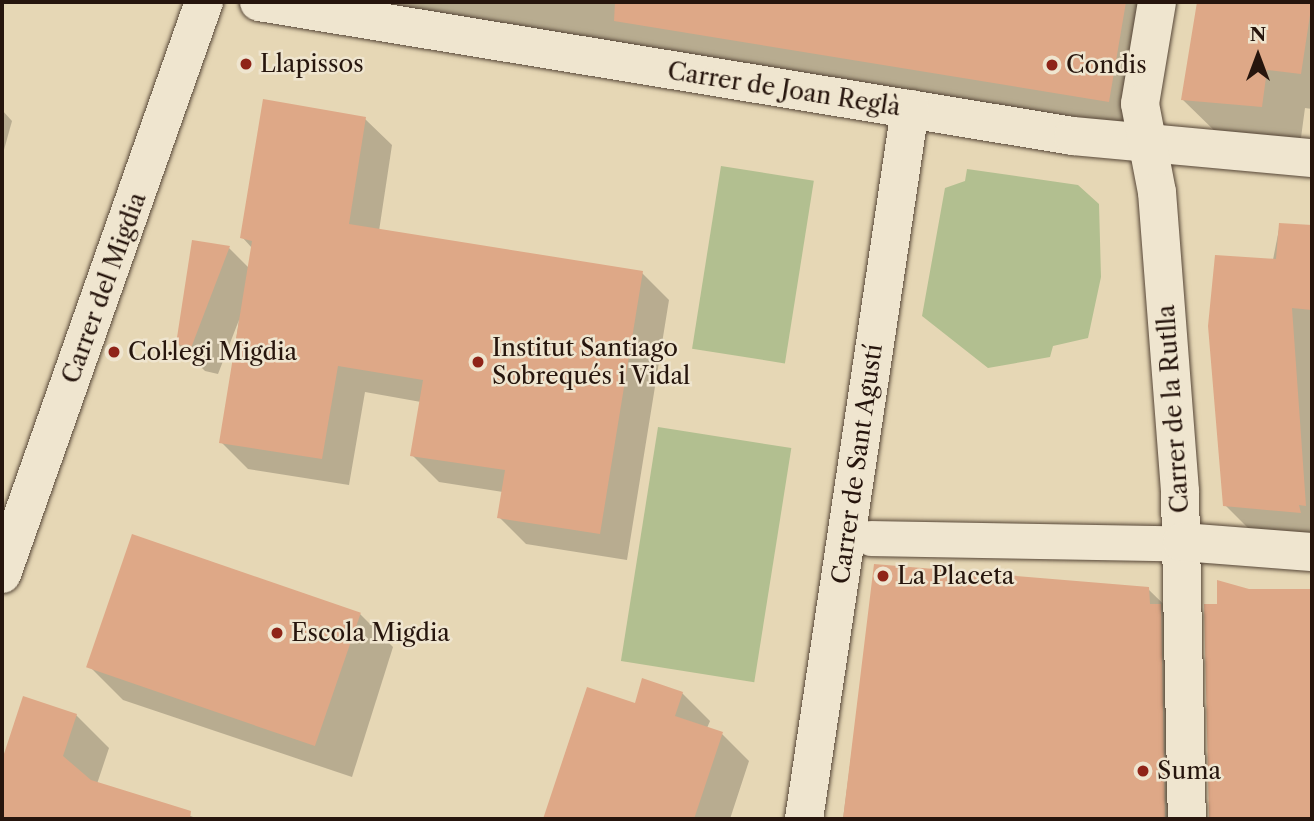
<!DOCTYPE html>
<html>
<head>
<meta charset="utf-8">
<style>
  body { margin:0 }
  #map { position:relative; width:1314px; height:821px; overflow:hidden; background:#e6d7b5; font-family:"Libre Caslon Text",serif }
  div>[style] { position:absolute }
  .green>* { inset:0; background:#b2bf90; transform-origin:0 0 }
  .shadow>* { inset:0; background:#0003 }
  .building>* { inset:0; background:#dea887; transform-origin:0 0 }
  .roads { filter:drop-shadow(0 0 2px #564637) drop-shadow(0 0 2px #564637) }
  .pedestrian>* { height:35px; margin:-17.5px; padding:0 17.5px; transform-origin:17.5px; border-radius:17.5px; background:#efe5cf }
  .minor>* { height:38px; margin:-19px; padding:0 19px; transform-origin:19px; border-radius:19px; background:#efe5cf }
  .dots>* { width:19px; height:19px; translate:-50% -50%; box-sizing:border-box; border:4px solid #efe5cf; border-radius:50% }
  span { translate:-50% -50%; white-space:nowrap; text-align:center; line-height:1.15; -webkit-text-stroke:5px #efe5cf; paint-order:stroke }
  .poi-label { font-size:24px; color:#26150d }
  .left { translate:0 -50%; text-align:left }
  .street-label { font-size:24px; color:#26150d }
  .frame { position:absolute; inset:0; border:4px solid #26150d; pointer-events:none }
  .north { position:absolute; left:1223px; top:21px; width:70px; height:70px; -webkit-text-stroke:5px #efe5cf; paint-order:stroke; rotate:0deg; font-size:19px; font-weight:700; line-height:28px; text-align:center; color:#26150d }
  .north::after { content:''; display:block; margin:auto; width:24px; height:32px; background:#26150d; clip-path:polygon(50% 0,100% 100%,50% 72%,0 100%) }
</style>
</head>
<body>
<div id="map">
  <div class="green">
    <div style="left:721px;top:166px;width:94px;height:185px;rotate:9deg"></div>
    <div style="clip-path:polygon(967px 169px,1078px 185px,1099px 204px,1101px 277px,1088px 338px,1053px 346px,1050px 357px,988px 368px,922px 316px,945px 188px,965px 181px)"></div>
    <div style="left:658px;top:427px;width:135px;height:237px;rotate:9deg"></div>
  </div>
  <div class="shadow">
    <div style="clip-path:polygon(358px 2px,1162px 2px,1147px 140px)"></div>
    <div style="clip-path:polygon(1199px 2px,1312px 2px,1312px 109px,1305px 108px,1300px 145px,1222px 138px,1183px 100px)"></div>
    <div style="clip-path:polygon(2px 110px,12px 121px,2px 157px)"></div>
    <div style="clip-path:polygon(365px 119px,392px 145px,379px 231px,642px 273px,669px 300px,627px 560px,526px 544px,499px 517px,503px 492px,439px 482px,412px 455px,421px 402px,365px 392px,349px 485px,248px 469px,221px 442px,239px 320px,218px 374px,205px 371px,178px 344px,194px 242px,229px 248px,249px 268px,252px 248px,242px 237px)"></div>
    <div style="clip-path:polygon(1280px 224px,1312px 227px,1312px 552px,1267px 547px,1225px 505px)"></div>
    <div style="clip-path:polygon(133px 536px,360px 614px,393px 647px,352px 777px,123px 700px,90px 667px)"></div>
    <div style="clip-path:polygon(876px 566px,1148px 589px,1187px 627px,1202px 819px,843px 819px)"></div>
    <div style="clip-path:polygon(1312px 590px,1312px 819px,1219px 819px,1219px 606px,1249px 591px)"></div>
    <div style="clip-path:polygon(588px 689px,636px 705px,682px 693px,710px 721px,707px 728px,722px 734px,749px 761px,730px 819px,544px 819px)"></div>
    <div style="clip-path:polygon(24px 698px,76px 715px,109px 748px,97px 784px,199px 819px,2px 819px,2px 775px)"></div>
  </div>
  <div class="building">
    <div style="clip-path:polygon(615px 2px,1126px 2px,1109px 102px,614px 21px)"></div>
    <div style="clip-path:polygon(1197px 2px,1312px 2px,1301px 74px,1267px 70px,1262px 107px,1181px 100px)"></div>
    <div style="clip-path:polygon(263px 99px,366px 117px,349px 224px,643px 271px,600px 534px,497px 518px,505px 470px,410px 456px,423px 380px,338px 366px,322px 459px,219px 443px,252px 241px,240px 238px)"></div>
    <div style="clip-path:polygon(1279px 223px,1312px 225px,1312px 310px,1292px 308px,1306px 506px,1299px 505px,1301px 513px,1223px 506px,1208px 326px,1215px 255px,1276px 259px)"></div>
    <div style="clip-path:polygon(192px 240px,230px 246px,191px 348px,176px 344px)"></div>
    <div style="left:132px;top:534px;width:242px;height:141px;rotate:19deg"></div>
    <div style="clip-path:polygon(874px 564px,1149px 587px,1150px 604px,1161px 604px,1165px 819px,843px 819px)"></div>
    <div style="clip-path:polygon(1217px 580px,1249px 589px,1312px 589px,1312px 819px,1209px 819px,1204px 604px,1217px 604px)"></div>
    <div style="clip-path:polygon(642px 678px,683px 692px,675px 716px,723px 732px,694px 819px,543px 819px,587px 687px,635px 703px)"></div>
    <div style="clip-path:polygon(23px 696px,77px 714px,63px 756px,91px 780px,191px 811px,190px 819px,2px 819px,2px 760px)"></div>
  </div>
  <div class="roads">
    <div class="pedestrian">
      <div style="left:871px;top:538px;width:293px;rotate:1deg"></div>
    </div>
    <div class="minor">
      <div style="left:259px;top:2px;width:825px;rotate:9.35deg"></div>
      <div style="left:1073px;top:136px;width:240px;rotate:5.3deg"></div>
      <div style="left:1157px;top:2px;width:103px;rotate:99.5deg"></div>
      <div style="left:1140px;top:104px;width:90px;rotate:79.1deg"></div>
      <div style="left:1157px;top:192px;width:301px;rotate:85.6deg"></div>
      <div style="left:1180px;top:492px;width:327px;rotate:88.8deg"></div>
      <div style="left:1182px;top:542px;width:130px;rotate:4.4deg"></div>
      <div style="left:2px;top:574px;width:607px;rotate:-70.55deg"></div>
      <div style="left:804px;top:819px;width:718px;rotate:-81.51deg"></div>
    </div>
  </div>
  <div class="dots">
    <div style="left:246px;top:64px;background:#8f2418"></div>
    <div style="left:1052px;top:65px;background:#8f2418"></div>
    <div style="left:114px;top:352px;background:#8f2418"></div>
    <div style="left:478px;top:362px;background:#8f2418"></div>
    <div style="left:883px;top:576px;background:#8f2418"></div>
    <div style="left:277px;top:633px;background:#8f2418"></div>
    <div style="left:1143px;top:771px;background:#8f2418"></div>
  </div>
  <div class="poi-label">
    <span class="left" style="left:260px;top:64px">Llapissos</span>
    <span class="left" style="left:1066px;top:65px">Condis</span>
    <span class="left" style="left:492px;top:362px">Institut Santiago<br>Sobrequés i Vidal</span>
    <span class="left" style="left:128px;top:352px">Col·legi Migdia</span>
    <span class="left" style="left:897px;top:576px">La Placeta</span>
    <span class="left" style="left:291px;top:633px">Escola Migdia</span>
    <span class="left" style="left:1157px;top:771px">Suma</span>
  </div>
  <div class="street-label">
    <span style="left:784px;top:89px;rotate:9deg">Carrer de Joan Reglà</span>
    <span style="left:104px;top:288px;rotate:-70deg">Carrer del Migdia</span>
    <span style="left:1173px;top:409px;rotate:-94deg">Carrer de la Rutlla</span>
    <span style="left:857px;top:464px;rotate:-82deg">Carrer de Sant Agustí</span>
  </div>
  <div class="frame"></div>
  <div class="north">N</div>
</div>
</body>
</html>
